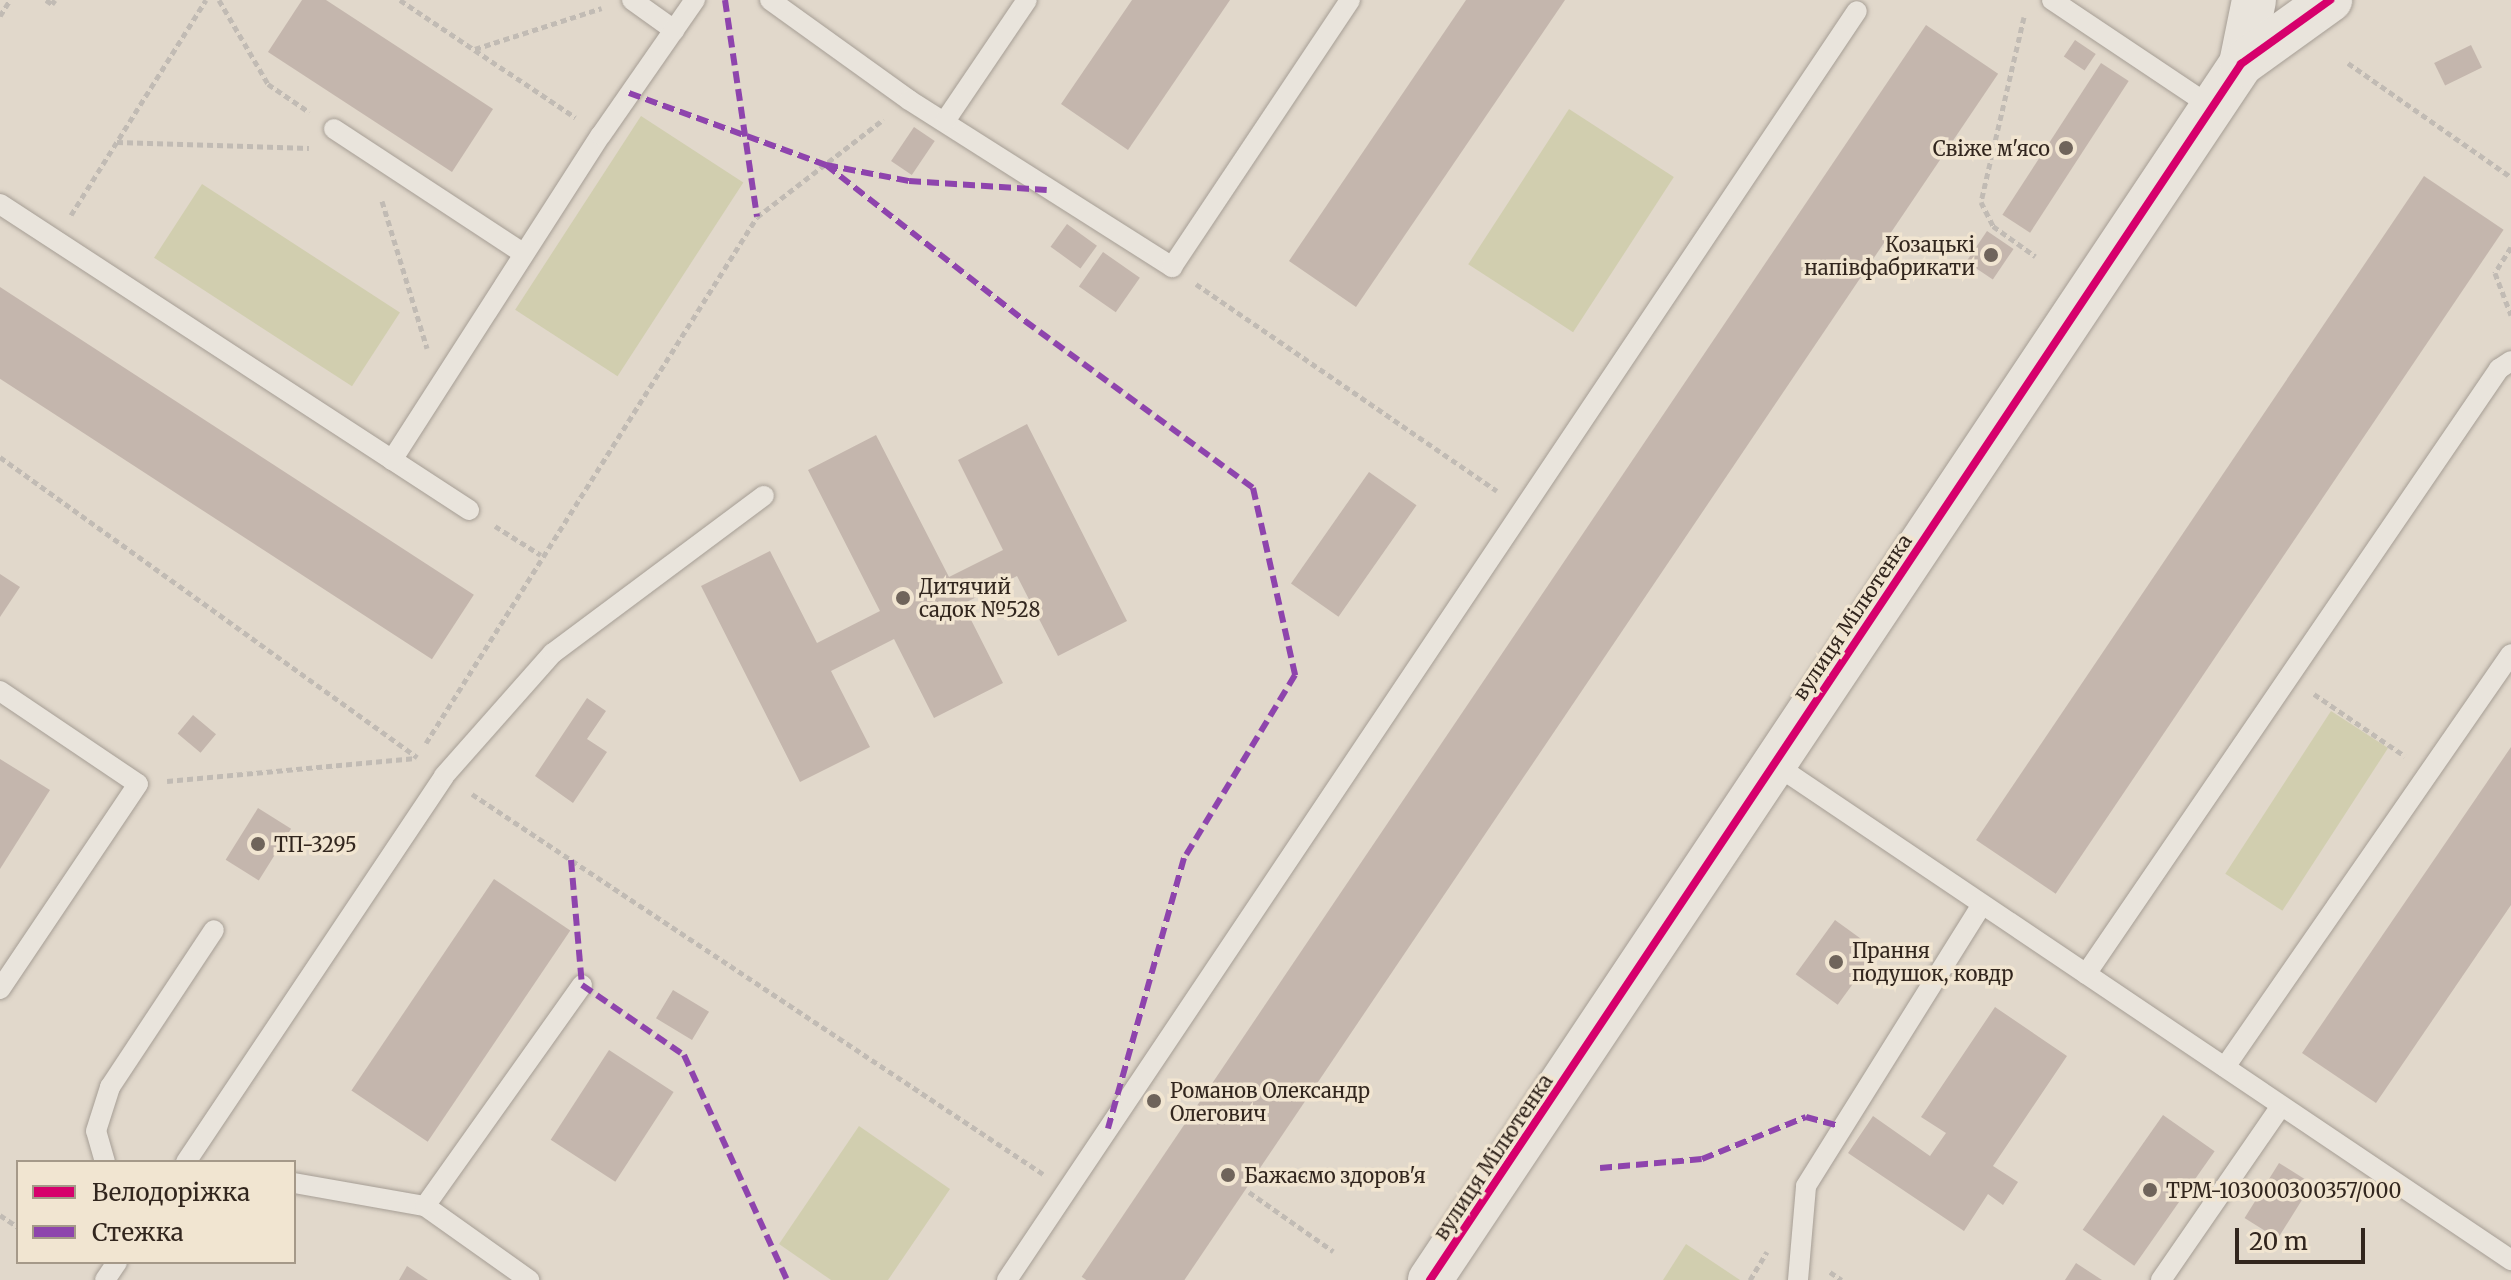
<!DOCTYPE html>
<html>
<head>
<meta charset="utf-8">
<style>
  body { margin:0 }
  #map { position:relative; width:2511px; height:1280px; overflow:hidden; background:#e1d8cb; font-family:Merriweather,serif }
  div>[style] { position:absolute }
  .green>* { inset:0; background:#d1ceaf; transform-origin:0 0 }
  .building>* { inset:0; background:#c4b6ad; transform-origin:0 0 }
  .path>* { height:5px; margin-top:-2.5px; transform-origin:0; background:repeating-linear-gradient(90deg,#c1bbb4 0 6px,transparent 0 10px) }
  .roads { filter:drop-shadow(0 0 2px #a69e95) drop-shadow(0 0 2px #a69e95) }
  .service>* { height:20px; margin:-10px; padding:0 10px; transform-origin:10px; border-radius:10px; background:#e9e4dc }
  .tertiary>* { height:44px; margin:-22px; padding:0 22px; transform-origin:22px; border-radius:22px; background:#e9e4dc }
  .quiet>* { height:6px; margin-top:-3px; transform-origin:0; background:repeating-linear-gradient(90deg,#8e44ad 0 12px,transparent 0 18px) }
  .cycleway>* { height:8px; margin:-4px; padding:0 4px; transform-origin:4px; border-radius:4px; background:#d6006c }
  .dots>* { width:22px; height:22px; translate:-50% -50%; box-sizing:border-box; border:4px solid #f1e5d1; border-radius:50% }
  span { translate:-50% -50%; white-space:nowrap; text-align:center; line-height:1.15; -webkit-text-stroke:7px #f1e5d1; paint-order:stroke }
  .poi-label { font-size:20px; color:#32261e }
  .right { translate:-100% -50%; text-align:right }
  .left { translate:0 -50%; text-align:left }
  .street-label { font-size:20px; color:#32261e }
  .legend { position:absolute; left:16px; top:1160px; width:280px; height:104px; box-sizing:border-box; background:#f1e5d1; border:2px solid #a59989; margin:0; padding:10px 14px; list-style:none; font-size:24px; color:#32261e }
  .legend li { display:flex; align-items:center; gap:16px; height:40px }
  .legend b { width:40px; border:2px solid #a59989 }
  .scale { position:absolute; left:2235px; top:1228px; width:130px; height:36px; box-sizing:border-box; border:4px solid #32261e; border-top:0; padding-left:10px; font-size:24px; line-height:28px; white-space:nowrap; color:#32261e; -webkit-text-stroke:6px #f1e5d1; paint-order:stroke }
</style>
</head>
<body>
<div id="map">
  <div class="green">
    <div style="left:1569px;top:109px;width:125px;height:185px;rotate:33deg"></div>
    <div style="left:641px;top:116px;width:122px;height:231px;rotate:33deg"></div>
    <div style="left:202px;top:184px;width:236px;height:88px;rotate:33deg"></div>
    <div style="left:2331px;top:711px;width:68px;height:194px;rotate:33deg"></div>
    <div style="clip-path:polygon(859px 1126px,950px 1189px,888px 1280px,831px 1280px,779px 1244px)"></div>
    <div style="clip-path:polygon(1686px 1244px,1740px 1280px,1663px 1280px)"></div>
  </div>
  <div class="building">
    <div style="clip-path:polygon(302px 0,326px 0,493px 109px,452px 172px,268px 52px)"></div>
    <div style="clip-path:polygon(1132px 0,1230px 0,1128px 150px,1061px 104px)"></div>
    <div style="clip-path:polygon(1466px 0,1565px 0,1356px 307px,1289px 261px)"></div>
    <div style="left:1926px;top:25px;width:87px;height:1510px;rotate:34deg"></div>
    <div style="left:2075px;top:40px;width:25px;height:20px;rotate:34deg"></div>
    <div style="left:2471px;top:45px;width:25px;height:41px;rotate:64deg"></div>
    <div style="left:2101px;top:63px;width:33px;height:181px;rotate:33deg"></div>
    <div style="left:914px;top:127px;width:25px;height:41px;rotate:34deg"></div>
    <div style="left:2424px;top:176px;width:96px;height:801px;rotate:34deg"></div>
    <div style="left:1067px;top:224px;width:37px;height:28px;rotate:36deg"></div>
    <div style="left:1987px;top:231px;width:32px;height:37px;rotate:34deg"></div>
    <div style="left:1103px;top:252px;width:45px;height:42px;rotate:35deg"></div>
    <div style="left:0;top:287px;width:565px;height:77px;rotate:33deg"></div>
    <div style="clip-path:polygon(1027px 424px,1127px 621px,1058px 656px,1017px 576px,963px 604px,1003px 683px,934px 718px,894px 639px,831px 671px,870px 747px,800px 782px,701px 586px,770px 551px,817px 643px,880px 611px,808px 470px,876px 435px,949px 577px,1003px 550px,958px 460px)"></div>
    <div style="left:1369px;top:472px;width:58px;height:136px;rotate:35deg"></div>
    <div style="clip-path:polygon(0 574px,20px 587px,0 617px)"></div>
    <div style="clip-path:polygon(587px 698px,606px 711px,587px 739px,607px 752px,573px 803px,535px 776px)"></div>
    <div style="left:193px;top:715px;width:30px;height:24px;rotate:40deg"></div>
    <div style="clip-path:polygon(2511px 747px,2511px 905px,2376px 1103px,2302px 1053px)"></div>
    <div style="clip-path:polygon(0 759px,50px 790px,0 869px)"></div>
    <div style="left:258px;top:808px;width:39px;height:61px;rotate:32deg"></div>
    <div style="left:494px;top:879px;width:92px;height:255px;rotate:34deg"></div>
    <div style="left:1835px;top:920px;width:52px;height:67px;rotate:36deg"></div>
    <div style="left:673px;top:990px;width:42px;height:33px;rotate:31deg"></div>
    <div style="clip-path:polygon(1995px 1007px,2067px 1056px,1993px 1166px,2018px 1182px,2003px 1205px,1988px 1194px,1964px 1231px,1848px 1153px,1873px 1116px,1930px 1156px,1946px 1133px,1921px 1117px)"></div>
    <div style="left:609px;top:1050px;width:77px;height:107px;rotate:33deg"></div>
    <div style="left:2163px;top:1115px;width:63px;height:140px;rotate:35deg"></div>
    <div style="left:2279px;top:1163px;width:39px;height:65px;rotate:32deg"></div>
    <div style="clip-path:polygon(2076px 1263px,2102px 1280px,2065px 1280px)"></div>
    <div style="clip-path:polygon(407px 1266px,428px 1280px,399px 1280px)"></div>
  </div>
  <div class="path">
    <div style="left:46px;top:0;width:7px;rotate:34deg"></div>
    <div style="left:52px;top:4px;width:5px;rotate:-53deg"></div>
    <div style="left:219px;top:0;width:97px;rotate:59.7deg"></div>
    <div style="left:268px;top:84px;width:50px;rotate:34.3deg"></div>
    <div style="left:400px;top:0;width:211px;rotate:33.8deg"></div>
    <div style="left:0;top:16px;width:19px;rotate:-58deg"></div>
    <div style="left:2024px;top:17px;width:190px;rotate:103.1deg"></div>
    <div style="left:1981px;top:202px;width:27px;rotate:63deg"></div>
    <div style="left:1993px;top:226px;width:52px;rotate:35.5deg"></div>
    <div style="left:475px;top:49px;width:133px;rotate:-17.9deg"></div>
    <div style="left:2348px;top:63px;width:199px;rotate:35deg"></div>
    <div style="left:117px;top:142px;width:192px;rotate:1.8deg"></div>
    <div style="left:382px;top:201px;width:154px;rotate:73deg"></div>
    <div style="left:71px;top:215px;width:254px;rotate:-57.9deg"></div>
    <div style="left:2511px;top:247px;width:31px;rotate:122deg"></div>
    <div style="left:2495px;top:273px;width:45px;rotate:69.1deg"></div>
    <div style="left:1196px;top:284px;width:365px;rotate:34.5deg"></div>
    <div style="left:0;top:457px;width:514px;rotate:35.73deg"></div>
    <div style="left:495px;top:526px;width:54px;rotate:32.2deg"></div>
    <div style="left:2314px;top:694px;width:110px;rotate:34.3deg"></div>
    <div style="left:426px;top:743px;width:621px;rotate:-57.82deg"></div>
    <div style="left:757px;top:217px;width:160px;rotate:-37.7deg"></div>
    <div style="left:167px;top:781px;width:250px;rotate:-5.3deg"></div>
    <div style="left:472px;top:794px;width:686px;rotate:33.64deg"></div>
    <div style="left:1249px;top:1192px;width:103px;rotate:35.1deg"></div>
    <div style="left:0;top:1215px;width:22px;rotate:34deg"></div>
    <div style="left:1830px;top:1272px;width:14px;rotate:34deg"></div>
    <div style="left:1750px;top:1280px;width:33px;rotate:-59deg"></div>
  </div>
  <div class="roads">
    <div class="service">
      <div style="left:632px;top:0;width:52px;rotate:35.5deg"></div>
      <div style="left:770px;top:0;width:171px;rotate:35.7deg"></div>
      <div style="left:909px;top:100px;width:312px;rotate:32.4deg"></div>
      <div style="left:1172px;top:267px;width:321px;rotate:-56.3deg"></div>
      <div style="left:2052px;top:0;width:192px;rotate:33.8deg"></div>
      <div style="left:945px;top:121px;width:146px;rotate:-55.9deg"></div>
      <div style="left:334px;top:129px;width:227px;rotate:33.3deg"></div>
      <div style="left:0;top:204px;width:560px;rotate:33.12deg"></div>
      <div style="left:392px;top:460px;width:386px;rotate:-57.3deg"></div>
      <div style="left:601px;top:135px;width:165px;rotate:-55.2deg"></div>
      <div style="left:0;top:691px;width:166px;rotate:34deg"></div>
      <div style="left:138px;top:784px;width:247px;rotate:123.9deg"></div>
      <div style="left:1773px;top:763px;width:890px;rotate:33.96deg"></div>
      <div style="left:2086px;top:974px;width:733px;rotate:-55.68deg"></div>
      <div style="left:2499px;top:369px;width:14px;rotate:-34deg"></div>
      <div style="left:2225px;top:1067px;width:502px;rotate:-55.3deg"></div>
      <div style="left:105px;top:1162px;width:32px;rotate:-106deg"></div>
      <div style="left:96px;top:1131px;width:46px;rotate:-72.3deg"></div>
      <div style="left:110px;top:1087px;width:188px;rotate:-56.5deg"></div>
      <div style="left:186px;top:1162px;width:464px;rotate:-56.2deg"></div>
      <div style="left:444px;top:776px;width:164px;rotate:-48.5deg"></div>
      <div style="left:553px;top:653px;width:263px;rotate:-36.7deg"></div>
      <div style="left:294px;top:1183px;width:133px;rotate:10deg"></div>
      <div style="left:425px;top:1206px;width:128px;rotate:35.4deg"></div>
      <div style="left:425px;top:1206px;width:271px;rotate:-54.6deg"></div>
      <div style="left:105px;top:1280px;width:22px;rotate:-56deg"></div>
      <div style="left:1007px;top:1280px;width:1527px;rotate:-56.19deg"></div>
      <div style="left:1798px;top:1280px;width:94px;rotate:-85.1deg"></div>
      <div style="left:1806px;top:1186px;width:332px;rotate:-58deg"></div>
      <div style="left:2161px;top:1280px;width:211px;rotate:-55.4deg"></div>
    </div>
    <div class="tertiary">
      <div style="left:2241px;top:64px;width:65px;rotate:-78.5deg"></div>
      <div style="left:1430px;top:1280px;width:1462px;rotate:-56.3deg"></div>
      <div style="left:2241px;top:64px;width:110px;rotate:-35.7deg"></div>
    </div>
  </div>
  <div class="quiet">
    <div style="left:725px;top:0;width:219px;rotate:81.6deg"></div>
    <div style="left:629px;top:93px;width:210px;rotate:20.1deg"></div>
    <div style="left:826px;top:165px;width:85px;rotate:10.9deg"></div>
    <div style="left:909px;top:181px;width:138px;rotate:3.7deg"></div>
    <div style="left:826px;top:165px;width:253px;rotate:38.1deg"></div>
    <div style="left:1025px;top:321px;width:283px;rotate:36.2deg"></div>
    <div style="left:1253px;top:488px;width:192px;rotate:77.3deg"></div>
    <div style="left:1295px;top:675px;width:214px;rotate:121.2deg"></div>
    <div style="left:1184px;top:858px;width:281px;rotate:105.7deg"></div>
    <div style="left:571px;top:860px;width:125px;rotate:85deg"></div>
    <div style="left:582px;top:985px;width:124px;rotate:34.5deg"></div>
    <div style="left:684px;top:1055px;width:247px;rotate:65.4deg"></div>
    <div style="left:1600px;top:1168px;width:102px;rotate:-5deg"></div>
    <div style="left:1702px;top:1159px;width:112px;rotate:-22deg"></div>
    <div style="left:1806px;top:1117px;width:35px;rotate:15deg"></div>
  </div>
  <div class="cycleway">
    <div style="left:1430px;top:1280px;width:1462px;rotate:-56.3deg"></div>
    <div style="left:2241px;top:64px;width:110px;rotate:-35.7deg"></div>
  </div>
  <div class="dots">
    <div style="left:2066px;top:148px;background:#6f645b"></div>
    <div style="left:1991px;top:255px;background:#6f645b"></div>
    <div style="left:903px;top:598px;background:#6f645b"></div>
    <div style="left:258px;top:844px;background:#6f645b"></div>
    <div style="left:1836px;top:962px;background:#6f645b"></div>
    <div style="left:1154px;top:1101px;background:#6f645b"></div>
    <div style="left:1228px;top:1175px;background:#6f645b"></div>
    <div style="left:2150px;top:1190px;background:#6f645b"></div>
  </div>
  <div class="poi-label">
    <span class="right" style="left:2050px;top:148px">Свіже м'ясо</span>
    <span class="right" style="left:1975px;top:256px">Козацькі<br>напівфабрикати</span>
    <span class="left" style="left:919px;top:598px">Дитячий<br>садок №528</span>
    <span class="left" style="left:274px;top:844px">ТП-3295</span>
    <span class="left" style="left:1852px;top:962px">Прання<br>подушок, ковдр</span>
    <span class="left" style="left:1170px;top:1102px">Романов Олександр<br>Олегович</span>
    <span class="left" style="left:1244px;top:1175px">Бажаємо здоров'я</span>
    <span class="left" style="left:2166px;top:1190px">ТРМ-103000300357/000</span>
  </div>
  <div class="street-label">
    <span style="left:1852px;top:617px;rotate:-56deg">вулиця Мілютенка</span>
    <span style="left:1493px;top:1157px;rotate:-56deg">вулиця Мілютенка</span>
  </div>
  <ul class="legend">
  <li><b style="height:10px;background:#d6006c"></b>Велодоріжка</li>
  <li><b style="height:10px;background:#8e44ad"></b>Стежка</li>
  </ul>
  <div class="scale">20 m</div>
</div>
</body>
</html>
